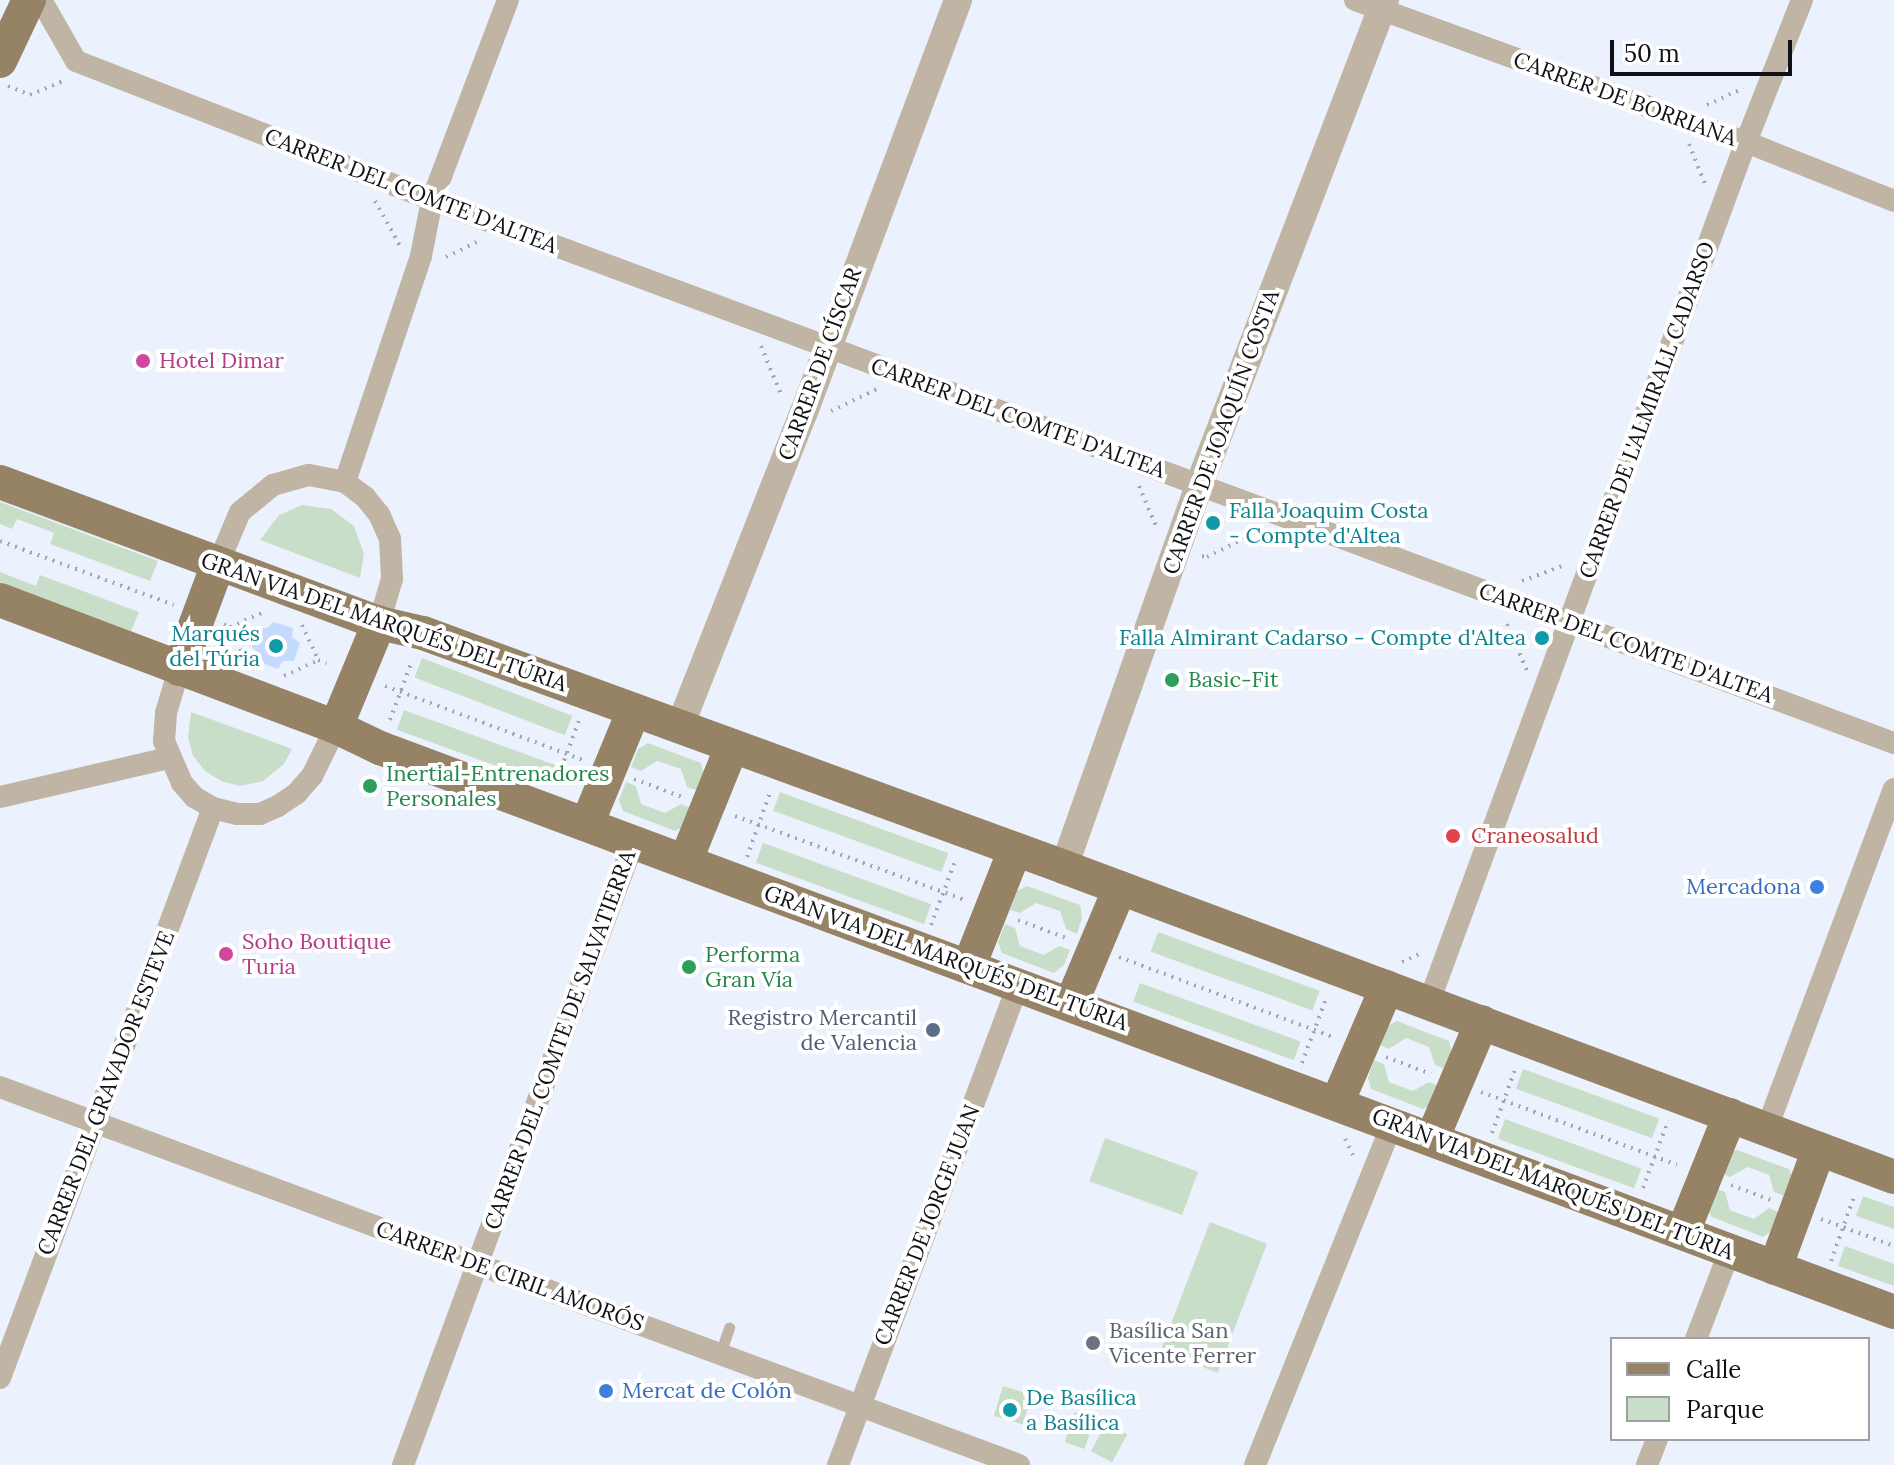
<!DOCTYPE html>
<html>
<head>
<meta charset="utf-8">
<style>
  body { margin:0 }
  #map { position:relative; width:1894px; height:1465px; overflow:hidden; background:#ecf2fd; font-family:Lora,serif }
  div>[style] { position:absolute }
  .green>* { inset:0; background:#c9dec8; transform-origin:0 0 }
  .water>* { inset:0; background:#c5daff }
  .path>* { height:4px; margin-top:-2px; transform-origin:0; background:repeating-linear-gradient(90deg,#a2a6ae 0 2px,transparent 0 8px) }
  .service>* { height:11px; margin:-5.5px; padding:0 5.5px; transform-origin:5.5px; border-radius:5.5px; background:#c0b5a5 }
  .minor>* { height:22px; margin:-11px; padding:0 11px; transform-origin:11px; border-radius:11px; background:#c0b5a5 }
  .tertiary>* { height:28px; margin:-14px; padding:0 14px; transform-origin:14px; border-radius:14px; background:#c0b5a5 }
  .primary>* { height:34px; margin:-17px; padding:0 17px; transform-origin:17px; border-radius:17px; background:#968265 }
  .dots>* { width:22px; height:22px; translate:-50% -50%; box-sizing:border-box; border:4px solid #fff; border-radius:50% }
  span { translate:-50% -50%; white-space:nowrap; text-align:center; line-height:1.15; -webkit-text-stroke:8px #fff; paint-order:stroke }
  .street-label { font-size:22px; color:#0f1114 }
  .hotel-label { font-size:22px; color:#b23c85 }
  .left { translate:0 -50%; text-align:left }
  .culture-label { font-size:22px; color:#0d838f }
  .right { translate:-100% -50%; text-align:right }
  .leisure-label { font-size:22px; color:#27864d }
  .health-label { font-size:22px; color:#be3a42 }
  .shop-label { font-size:22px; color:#366cbe }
  .service-label { font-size:22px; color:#4e5e75 }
  .worship-label { font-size:22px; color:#5b616d }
  .legend { position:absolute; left:1610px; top:1337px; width:260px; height:104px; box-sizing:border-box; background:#fff; border:2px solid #9fa0a1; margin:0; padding:10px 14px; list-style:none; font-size:24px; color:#0f1114 }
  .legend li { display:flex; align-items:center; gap:16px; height:40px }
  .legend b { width:40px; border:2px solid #9fa0a1 }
  .scale { position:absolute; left:1610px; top:40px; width:182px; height:36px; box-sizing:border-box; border:4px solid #0f1114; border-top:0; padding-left:10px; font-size:24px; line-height:28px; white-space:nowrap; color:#0f1114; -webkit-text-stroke:6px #fff; paint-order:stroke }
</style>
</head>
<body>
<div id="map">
  <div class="green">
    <div style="clip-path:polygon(0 502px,158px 561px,150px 581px,50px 544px,54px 533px,17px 519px,12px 529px,0 524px)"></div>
    <div style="clip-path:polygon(302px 505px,331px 509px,354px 526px,364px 554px,360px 578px,260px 540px,279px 515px)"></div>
    <div style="clip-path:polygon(0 572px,36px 586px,40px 575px,139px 612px,131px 631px,0 582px)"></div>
    <div style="left:422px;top:658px;width:161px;height:21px;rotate:21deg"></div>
    <div style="left:404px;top:710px;width:161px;height:21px;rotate:20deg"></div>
    <div style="clip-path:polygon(191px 712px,292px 749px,284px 764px,263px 781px,240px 786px,221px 781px,205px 771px,193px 756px,188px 737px)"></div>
    <div style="clip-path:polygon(648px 743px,701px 763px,704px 776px,698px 791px,687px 787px,681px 769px,657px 761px,641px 771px,631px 767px,638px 749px)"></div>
    <div style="clip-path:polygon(626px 782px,636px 786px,641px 804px,665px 813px,681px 804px,691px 808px,681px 828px,675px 831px,623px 811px,619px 800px)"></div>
    <div style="left:780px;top:792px;width:179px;height:20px;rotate:20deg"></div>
    <div style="left:763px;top:843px;width:179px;height:21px;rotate:20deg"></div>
    <div style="clip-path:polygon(1027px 886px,1080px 905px,1082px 918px,1077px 934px,1066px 929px,1060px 911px,1036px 903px,1020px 913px,1010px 910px,1017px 891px)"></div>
    <div style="clip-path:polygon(1005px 924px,1015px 928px,1020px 946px,1044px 955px,1059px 946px,1070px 950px,1064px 965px,1054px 973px,1002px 953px,998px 942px)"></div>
    <div style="left:1158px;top:932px;width:172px;height:21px;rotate:20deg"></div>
    <div style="left:1140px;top:983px;width:171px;height:20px;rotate:20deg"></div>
    <div style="clip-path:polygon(1397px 1021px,1449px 1041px,1452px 1054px,1446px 1069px,1435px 1065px,1429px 1047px,1406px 1038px,1389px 1049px,1380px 1045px,1386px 1027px)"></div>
    <div style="clip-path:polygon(1374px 1060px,1384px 1064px,1389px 1082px,1413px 1091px,1429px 1082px,1439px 1086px,1429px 1106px,1423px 1109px,1371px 1089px,1368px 1078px)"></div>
    <div style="left:1523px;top:1069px;width:145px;height:21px;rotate:20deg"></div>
    <div style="left:1505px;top:1119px;width:145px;height:21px;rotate:20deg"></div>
    <div style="left:1105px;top:1138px;width:99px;height:46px;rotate:20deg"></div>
    <div style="clip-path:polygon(1737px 1150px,1789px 1169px,1792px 1175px,1787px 1197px,1774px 1192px,1769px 1175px,1748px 1167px,1730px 1177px,1720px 1173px,1731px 1152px)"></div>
    <div style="clip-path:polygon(1715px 1188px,1725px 1192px,1730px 1210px,1754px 1219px,1769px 1208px,1780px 1213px,1774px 1229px,1763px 1237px,1712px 1217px,1709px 1212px)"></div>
    <div style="clip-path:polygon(1863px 1196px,1894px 1207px,1894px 1229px,1856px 1216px)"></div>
    <div style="left:1210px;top:1222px;width:61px;height:138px;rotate:21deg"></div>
    <div style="clip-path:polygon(1845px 1246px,1894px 1264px,1894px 1286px,1838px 1266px)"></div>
    <div style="left:1003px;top:1386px;width:30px;height:31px;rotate:17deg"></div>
    <div style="left:1075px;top:1412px;width:21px;height:32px;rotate:19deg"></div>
    <div style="left:1106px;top:1423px;width:24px;height:32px;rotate:28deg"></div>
  </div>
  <div class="water">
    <div style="clip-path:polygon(273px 622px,293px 628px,292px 637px,300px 643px,294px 661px,283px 661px,278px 669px,259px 662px,258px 653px,252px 647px,258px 628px,267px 628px)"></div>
  </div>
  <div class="path">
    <div style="left:8px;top:86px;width:24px;rotate:22deg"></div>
    <div style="left:30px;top:95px;width:38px;rotate:-23deg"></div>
    <div style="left:1707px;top:105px;width:40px;rotate:-25deg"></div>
    <div style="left:1689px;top:144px;width:43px;rotate:68.2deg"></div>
    <div style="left:375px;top:201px;width:51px;rotate:60.9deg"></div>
    <div style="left:446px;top:257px;width:34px;rotate:-26deg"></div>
    <div style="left:761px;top:346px;width:55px;rotate:67.6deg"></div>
    <div style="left:831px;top:411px;width:51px;rotate:-25.6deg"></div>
    <div style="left:1139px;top:486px;width:43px;rotate:67deg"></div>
    <div style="left:0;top:541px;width:185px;rotate:20.2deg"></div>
    <div style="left:1202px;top:556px;width:5px;rotate:11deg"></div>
    <div style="left:1207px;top:557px;width:58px;rotate:-26.6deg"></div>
    <div style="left:1522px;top:581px;width:46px;rotate:-20.4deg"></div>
    <div style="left:224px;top:624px;width:7px;rotate:27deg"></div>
    <div style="left:230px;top:627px;width:37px;rotate:-24deg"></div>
    <div style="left:1507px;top:624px;width:51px;rotate:66.9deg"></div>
    <div style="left:302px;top:625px;width:38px;rotate:65deg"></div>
    <div style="left:318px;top:660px;width:9px;rotate:21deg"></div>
    <div style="left:230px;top:627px;width:38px;rotate:65deg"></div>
    <div style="left:284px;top:676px;width:38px;rotate:-25deg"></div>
    <div style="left:385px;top:686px;width:211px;rotate:20.5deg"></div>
    <div style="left:390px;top:720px;width:63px;rotate:-69.6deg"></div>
    <div style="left:634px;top:779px;width:51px;rotate:20.6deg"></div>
    <div style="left:556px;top:783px;width:67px;rotate:-69.9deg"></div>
    <div style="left:735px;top:816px;width:245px;rotate:20.1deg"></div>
    <div style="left:747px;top:857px;width:71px;rotate:-70.3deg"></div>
    <div style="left:1018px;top:920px;width:54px;rotate:20.4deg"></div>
    <div style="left:931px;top:925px;width:71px;rotate:-69.3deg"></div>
    <div style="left:1119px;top:957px;width:232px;rotate:20.5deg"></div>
    <div style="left:1402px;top:962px;width:23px;rotate:-25deg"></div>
    <div style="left:1386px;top:1057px;width:48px;rotate:20.7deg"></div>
    <div style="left:1302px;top:1063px;width:72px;rotate:-69.5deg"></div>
    <div style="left:1481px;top:1092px;width:209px;rotate:20.4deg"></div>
    <div style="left:1492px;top:1133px;width:70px;rotate:-70deg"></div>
    <div style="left:1345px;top:1139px;width:20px;rotate:63deg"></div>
    <div style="left:1731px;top:1185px;width:43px;rotate:20.6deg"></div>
    <div style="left:1643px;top:1188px;width:72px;rotate:-69.5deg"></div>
    <div style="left:1821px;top:1219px;width:78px;rotate:20.3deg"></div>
    <div style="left:1831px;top:1261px;width:71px;rotate:-70.3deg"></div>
  </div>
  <div class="service">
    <div style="left:720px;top:1354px;width:28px;rotate:-71deg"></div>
  </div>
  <div class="minor">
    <div style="left:41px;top:0;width:70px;rotate:60.2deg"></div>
    <div style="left:76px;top:61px;width:382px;rotate:21.3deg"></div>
    <div style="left:432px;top:200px;width:1560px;rotate:20.38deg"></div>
    <div style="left:1355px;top:0;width:416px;rotate:20deg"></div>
    <div style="left:1746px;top:142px;width:159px;rotate:21.7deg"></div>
    <div style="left:345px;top:482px;width:238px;rotate:-71.4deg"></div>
    <div style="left:421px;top:256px;width:57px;rotate:-78.9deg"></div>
    <div style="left:432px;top:200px;width:214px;rotate:-69.2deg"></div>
    <div style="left:218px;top:564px;width:56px;rotate:-67.1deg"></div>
    <div style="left:240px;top:512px;width:43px;rotate:-39.3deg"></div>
    <div style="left:273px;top:485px;width:37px;rotate:-16deg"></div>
    <div style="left:309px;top:475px;width:37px;rotate:11deg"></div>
    <div style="left:345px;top:482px;width:25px;rotate:37deg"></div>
    <div style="left:365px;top:497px;width:22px;rotate:51deg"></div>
    <div style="left:379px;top:514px;width:27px;rotate:66deg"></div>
    <div style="left:390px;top:539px;width:40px;rotate:87.1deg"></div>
    <div style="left:392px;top:579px;width:46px;rotate:106.5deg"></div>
    <div style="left:179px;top:669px;width:46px;rotate:106.5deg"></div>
    <div style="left:166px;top:713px;width:28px;rotate:94deg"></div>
    <div style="left:164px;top:741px;width:46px;rotate:66.8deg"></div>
    <div style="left:182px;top:783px;width:18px;rotate:49deg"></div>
    <div style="left:194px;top:797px;width:22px;rotate:30deg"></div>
    <div style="left:213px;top:808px;width:25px;rotate:14deg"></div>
    <div style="left:237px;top:814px;width:23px"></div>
    <div style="left:260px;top:814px;width:20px;rotate:-24deg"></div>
    <div style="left:278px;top:806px;width:23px;rotate:-34deg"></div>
    <div style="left:297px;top:793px;width:23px;rotate:-49deg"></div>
    <div style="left:312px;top:776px;width:55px;rotate:-63.9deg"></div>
    <div style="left:0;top:797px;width:173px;rotate:-13deg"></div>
    <div style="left:1429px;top:1002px;width:917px;rotate:-69.77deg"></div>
    <div style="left:1746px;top:142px;width:153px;rotate:-68.5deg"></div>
    <div style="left:0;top:1087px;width:1087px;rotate:20.35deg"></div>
    <div style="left:1767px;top:1128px;width:362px;rotate:-69.5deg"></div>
    <div style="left:1696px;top:1339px;width:95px;rotate:-69.1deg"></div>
    <div style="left:0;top:1378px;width:608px;rotate:-69.51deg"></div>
    <div style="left:403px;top:1465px;width:665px;rotate:-69.69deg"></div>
    <div style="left:838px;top:1465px;width:513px;rotate:-69.44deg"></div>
    <div style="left:1255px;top:1465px;width:367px;rotate:-68.1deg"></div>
    <div style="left:1647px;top:1465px;width:28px;rotate:-69deg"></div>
  </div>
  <div class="tertiary">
    <div style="left:680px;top:726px;width:338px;rotate:-68.5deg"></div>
    <div style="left:804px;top:412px;width:440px;rotate:-69.5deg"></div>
    <div style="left:1064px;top:867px;width:405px;rotate:-70.5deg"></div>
    <div style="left:1199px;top:485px;width:519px;rotate:-69.02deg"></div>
  </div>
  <div class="primary">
    <div style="left:0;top:61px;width:68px;rotate:-64.6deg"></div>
    <div style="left:0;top:482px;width:404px;rotate:20.4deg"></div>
    <div style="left:379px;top:623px;width:45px;rotate:12.8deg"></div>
    <div style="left:423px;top:633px;width:682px;rotate:20.05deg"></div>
    <div style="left:1064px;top:867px;width:886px;rotate:20.48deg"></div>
    <div style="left:0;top:600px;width:359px;rotate:20.7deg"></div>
    <div style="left:336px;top:727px;width:49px;rotate:25.5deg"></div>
    <div style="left:380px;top:748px;width:1616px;rotate:20.43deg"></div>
    <div style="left:179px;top:669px;width:112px;rotate:-69.6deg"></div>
    <div style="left:336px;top:727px;width:113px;rotate:-67.5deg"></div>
    <div style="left:587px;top:824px;width:123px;rotate:-67.6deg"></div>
    <div style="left:686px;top:860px;width:123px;rotate:-68deg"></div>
    <div style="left:969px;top:966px;width:125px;rotate:-68.4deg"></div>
    <div style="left:1071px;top:1004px;width:126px;rotate:-67.1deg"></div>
    <div style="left:1337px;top:1103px;width:126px;rotate:-66.7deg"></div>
    <div style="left:1432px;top:1139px;width:127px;rotate:-66.9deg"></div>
    <div style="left:1683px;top:1232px;width:126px;rotate:-68.1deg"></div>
    <div style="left:1775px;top:1268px;width:127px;rotate:-69.7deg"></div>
  </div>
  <div class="dots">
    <div style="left:143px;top:361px;background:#d1479c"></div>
    <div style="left:1213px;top:523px;background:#0f9aa8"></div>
    <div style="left:1542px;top:638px;background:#0f9aa8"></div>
    <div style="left:276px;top:646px;background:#0f9aa8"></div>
    <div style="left:1172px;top:680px;background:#2e9e5b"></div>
    <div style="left:370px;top:786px;background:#2e9e5b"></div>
    <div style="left:1453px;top:836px;background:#e0444e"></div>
    <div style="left:1817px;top:887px;background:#3f7fe0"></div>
    <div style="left:226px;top:954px;background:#d1479c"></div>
    <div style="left:689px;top:967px;background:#2e9e5b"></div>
    <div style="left:933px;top:1030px;background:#5c6f8a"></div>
    <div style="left:1093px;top:1343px;background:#6b7280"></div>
    <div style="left:606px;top:1391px;background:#3f7fe0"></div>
    <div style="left:1010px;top:1410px;background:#0f9aa8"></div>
  </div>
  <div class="street-label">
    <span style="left:1625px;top:99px;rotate:20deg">CARRER DE BORRIANA</span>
    <span style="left:411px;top:191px;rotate:21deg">CARRER DEL COMTE D'ALTEA</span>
    <span style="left:820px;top:364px;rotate:-70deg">CARRER DE CÍSCAR</span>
    <span style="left:1647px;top:410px;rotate:-70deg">CARRER DE L'ALMIRALL CADARSO</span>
    <span style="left:1018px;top:418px;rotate:20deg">CARRER DEL COMTE D'ALTEA</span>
    <span style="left:1221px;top:432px;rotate:-70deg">CARRER DE JOAQUÍN COSTA</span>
    <span style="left:384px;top:622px;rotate:19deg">GRAN VIA DEL MARQUÉS DEL TÚRIA</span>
    <span style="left:1626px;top:643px;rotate:20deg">CARRER DEL COMTE D'ALTEA</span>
    <span style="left:946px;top:958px;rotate:20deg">GRAN VIA DEL MARQUÉS DEL TÚRIA</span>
    <span style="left:560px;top:1040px;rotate:-70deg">CARRER DEL COMTE DE SALVATIERRA</span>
    <span style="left:106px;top:1093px;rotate:-69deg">CARRER DEL GRAVADOR ESTEVE</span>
    <span style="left:1553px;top:1184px;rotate:21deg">GRAN VIA DEL MARQUÉS DEL TÚRIA</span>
    <span style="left:927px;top:1225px;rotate:-69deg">CARRER DE JORGE JUAN</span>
    <span style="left:510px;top:1276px;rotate:20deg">CARRER DE CIRIL AMORÓS</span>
  </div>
  <div class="hotel-label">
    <span class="left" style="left:159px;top:361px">Hotel Dimar</span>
    <span class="left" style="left:242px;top:954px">Soho Boutique<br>Turia</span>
  </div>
  <div class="culture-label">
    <span class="left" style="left:1229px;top:523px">Falla Joaquim Costa<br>- Compte d'Altea</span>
    <span class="right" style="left:260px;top:646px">Marqués<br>del Túria</span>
    <span class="right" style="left:1526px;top:638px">Falla Almirant Cadarso - Compte d'Altea</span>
    <span class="left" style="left:1026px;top:1410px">De Basílica<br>a Basílica</span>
  </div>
  <div class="leisure-label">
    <span class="left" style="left:1188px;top:680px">Basic-Fit</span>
    <span class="left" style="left:386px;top:786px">Inertial-Entrenadores<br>Personales</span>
    <span class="left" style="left:705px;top:967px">Performa<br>Gran Vía</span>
  </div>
  <div class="health-label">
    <span class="left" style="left:1471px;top:836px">Craneosalud</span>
  </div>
  <div class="shop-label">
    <span class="right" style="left:1801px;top:887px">Mercadona</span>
    <span class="left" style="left:622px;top:1391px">Mercat de Colón</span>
  </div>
  <div class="service-label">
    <span class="right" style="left:917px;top:1030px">Registro Mercantil<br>de Valencia</span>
  </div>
  <div class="worship-label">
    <span class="left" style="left:1109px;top:1343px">Basílica San<br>Vicente Ferrer</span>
  </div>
  <ul class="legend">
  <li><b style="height:10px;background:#968265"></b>Calle</li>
  <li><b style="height:22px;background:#c9dec8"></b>Parque</li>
  </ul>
  <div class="scale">50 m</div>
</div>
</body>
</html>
